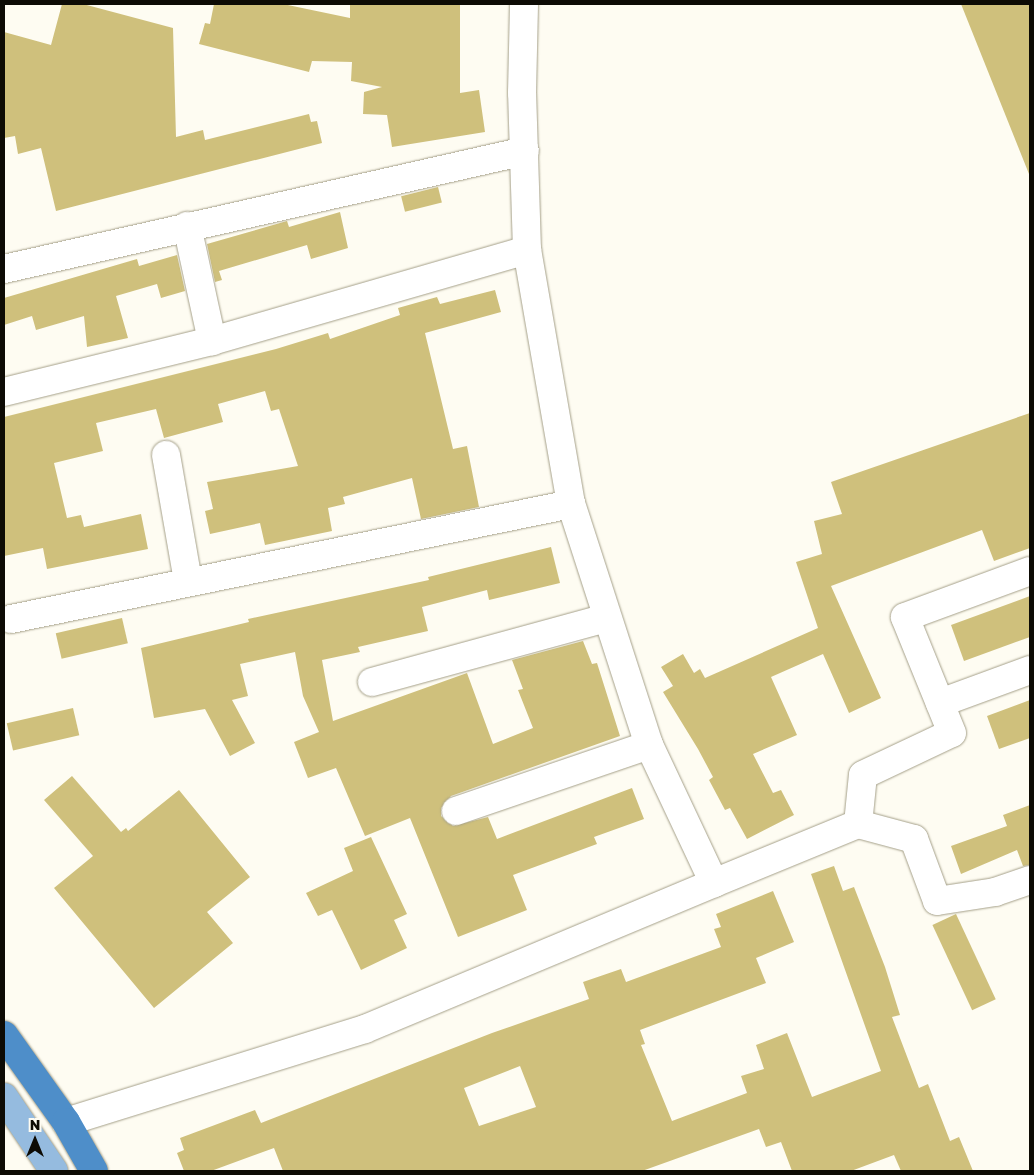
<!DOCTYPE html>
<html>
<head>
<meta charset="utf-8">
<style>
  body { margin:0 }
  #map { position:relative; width:1034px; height:1175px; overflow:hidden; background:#fefcf2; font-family:"Golos Text",sans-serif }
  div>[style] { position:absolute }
  .building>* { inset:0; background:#cfc07c; transform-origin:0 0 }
  .roads { filter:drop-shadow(0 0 1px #a5a089) drop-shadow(0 0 1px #a5a089) }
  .minor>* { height:28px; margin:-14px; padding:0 14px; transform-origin:14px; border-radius:14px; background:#fff }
  .major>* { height:28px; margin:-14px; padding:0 14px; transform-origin:14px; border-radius:14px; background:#95bbdf }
  .highway>* { height:28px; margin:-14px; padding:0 14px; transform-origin:14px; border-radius:14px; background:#4e8ec9 }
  span { translate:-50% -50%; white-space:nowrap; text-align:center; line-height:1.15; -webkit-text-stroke:4px #fefcf2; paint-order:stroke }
  .frame { position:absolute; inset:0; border:5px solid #0d0b05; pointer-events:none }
  .north { position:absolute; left:10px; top:1115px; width:50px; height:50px; -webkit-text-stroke:4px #fefcf2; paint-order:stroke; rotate:0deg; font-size:14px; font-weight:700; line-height:20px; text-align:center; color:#0d0b05 }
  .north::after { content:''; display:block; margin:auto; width:18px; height:22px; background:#0d0b05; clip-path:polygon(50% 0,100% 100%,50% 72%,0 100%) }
</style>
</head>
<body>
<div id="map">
  <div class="building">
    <div style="clip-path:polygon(62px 4px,83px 4px,173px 28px,176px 137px,203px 130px,205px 140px,309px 114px,311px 122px,317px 121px,322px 143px,56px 211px,41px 148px,18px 154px,15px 136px,4px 138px,4px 32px,51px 45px)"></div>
    <div style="clip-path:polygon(214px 4px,283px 4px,350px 18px,350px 4px,460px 4px,460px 93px,479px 90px,485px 132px,392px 147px,387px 115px,363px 114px,364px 92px,382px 87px,351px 81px,352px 62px,312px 61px,309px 72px,199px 44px,205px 23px,210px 24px)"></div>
    <div style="clip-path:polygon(961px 4px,1030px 4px,1030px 174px,1029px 174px)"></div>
    <div style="left:438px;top:187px;width:16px;height:38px;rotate:76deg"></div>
    <div style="clip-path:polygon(340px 212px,348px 248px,311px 259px,307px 245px,219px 271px,222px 280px,215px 282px,207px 244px,280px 223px,287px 221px,289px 227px)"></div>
    <div style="clip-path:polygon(177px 255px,185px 291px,161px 298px,157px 284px,116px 296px,128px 338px,87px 347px,84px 316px,36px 330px,32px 316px,4px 325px,4px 298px,137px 259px,139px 266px)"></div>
    <div style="clip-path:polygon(495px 290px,501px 312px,425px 333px,453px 449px,467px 446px,479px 507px,421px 519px,412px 478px,343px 497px,345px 504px,328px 508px,332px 531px,265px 545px,260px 523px,210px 534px,205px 511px,213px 509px,207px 482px,298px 466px,279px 409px,271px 411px,265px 391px,218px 404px,223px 422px,164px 438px,156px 409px,96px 423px,103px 451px,54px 463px,67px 518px,81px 515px,84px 527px,141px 514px,148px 549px,47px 569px,43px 548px,4px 556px,4px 417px,276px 349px,328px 333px,330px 339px,400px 315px,398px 308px,437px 297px,440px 304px)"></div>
    <div style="clip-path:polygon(1030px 413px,1030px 548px,994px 561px,982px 530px,831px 586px,881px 698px,849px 713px,823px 654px,771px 677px,797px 735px,753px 754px,773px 793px,781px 790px,794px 815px,747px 839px,730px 808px,725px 810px,709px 780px,713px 777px,698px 749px,663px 692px,673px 686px,661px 667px,683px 654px,694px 673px,700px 669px,705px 678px,818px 628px,796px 562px,822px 554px,814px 521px,842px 514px,831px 482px)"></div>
    <div style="clip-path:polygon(551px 547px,560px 583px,489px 600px,487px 590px,422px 607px,428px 631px,358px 647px,360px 652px,322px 660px,333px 721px,467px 673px,493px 744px,533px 728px,518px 690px,523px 689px,512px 660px,583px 641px,592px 664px,597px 663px,620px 736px,451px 796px,441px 808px,441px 816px,453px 826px,488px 817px,497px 839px,632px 788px,644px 819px,594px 837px,597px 844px,513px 875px,527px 910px,458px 937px,410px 818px,365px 836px,336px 768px,308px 778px,294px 742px,319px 732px,303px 696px,295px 652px,240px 664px,248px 696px,232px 700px,255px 743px,230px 756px,205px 709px,154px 718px,141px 648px,249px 622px,248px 619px,429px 580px,428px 577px)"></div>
    <div style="clip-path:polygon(1030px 596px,1030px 637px,964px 661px,951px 625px)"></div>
    <div style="left:122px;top:618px;width:26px;height:68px;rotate:77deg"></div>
    <div style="clip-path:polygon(1030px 700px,1030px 738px,999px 749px,987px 716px)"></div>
    <div style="left:73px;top:708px;width:28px;height:68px;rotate:77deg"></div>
    <div style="clip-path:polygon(72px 776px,121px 832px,126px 828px,128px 831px,179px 790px,250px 877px,207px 912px,233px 943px,154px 1008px,54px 888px,93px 856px,44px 800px)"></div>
    <div style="clip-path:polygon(1030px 805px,1030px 865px,1023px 866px,1017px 850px,961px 874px,951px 846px,1007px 826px,1003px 815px)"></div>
    <div style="clip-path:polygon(371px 837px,407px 914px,394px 920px,407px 948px,361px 970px,332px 910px,318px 916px,306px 893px,353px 871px,344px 848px)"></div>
    <div style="clip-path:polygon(evenodd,834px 866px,843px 891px,854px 887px,885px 967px,900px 1015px,892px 1017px,919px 1088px,928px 1084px,950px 1141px,959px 1137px,973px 1171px,901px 1171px,894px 1155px,851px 1171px,792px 1171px,781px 1142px,766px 1147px,759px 1129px,642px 1171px,283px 1171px,274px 1148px,211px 1171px,184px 1171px,177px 1153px,184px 1150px,180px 1138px,255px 1110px,261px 1123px,492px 1033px,589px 999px,583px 982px,621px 969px,626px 982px,721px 947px,714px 929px,721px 927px,716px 914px,773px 891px,794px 942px,756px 958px,766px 983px,640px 1030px,645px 1044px,641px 1045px,672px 1121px,747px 1093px,741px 1076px,764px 1069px,756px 1045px,787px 1033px,812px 1097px,881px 1071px,811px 874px,834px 866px,520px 1066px,536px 1107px,479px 1126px,464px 1088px,520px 1066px)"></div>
    <div style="left:956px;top:914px;width:94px;height:26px;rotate:65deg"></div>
  </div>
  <div class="roads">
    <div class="minor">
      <div style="left:187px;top:226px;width:118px;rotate:77.7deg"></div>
      <div style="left:4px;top:269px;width:534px;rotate:-12.76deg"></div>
      <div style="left:4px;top:392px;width:214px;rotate:-13.8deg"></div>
      <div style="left:212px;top:341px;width:328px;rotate:-16.1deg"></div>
      <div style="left:166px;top:455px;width:128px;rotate:80.1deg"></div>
      <div style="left:11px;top:619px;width:572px;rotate:-11.6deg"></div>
      <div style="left:372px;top:682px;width:243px;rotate:-15.3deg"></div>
      <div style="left:940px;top:703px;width:96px;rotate:-20.1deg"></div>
      <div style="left:456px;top:811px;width:204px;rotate:-18.9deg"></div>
      <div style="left:858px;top:824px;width:58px;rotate:15deg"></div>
      <div style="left:914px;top:839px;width:66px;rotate:69.6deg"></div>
      <div style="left:937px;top:901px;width:59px;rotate:-8.8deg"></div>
      <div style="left:995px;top:892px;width:37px;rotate:-19deg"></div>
      <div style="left:714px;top:883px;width:156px;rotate:-22.3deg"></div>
      <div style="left:858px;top:824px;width:49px;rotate:-84.2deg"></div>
      <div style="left:863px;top:775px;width:98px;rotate:-25.3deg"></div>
      <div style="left:952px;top:733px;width:125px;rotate:-112.1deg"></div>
      <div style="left:905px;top:617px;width:133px;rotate:-20.2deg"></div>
      <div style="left:66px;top:1122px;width:313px;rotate:-17.3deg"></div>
      <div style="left:365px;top:1029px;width:378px;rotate:-22.7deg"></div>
      <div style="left:714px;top:883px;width:153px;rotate:-115.2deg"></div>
      <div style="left:649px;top:745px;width:253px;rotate:-107.9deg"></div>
      <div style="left:571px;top:504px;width:258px;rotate:-99.8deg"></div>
      <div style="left:527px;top:250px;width:157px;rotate:-91.8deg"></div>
      <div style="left:522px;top:93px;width:89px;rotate:-88.7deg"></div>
    </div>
    <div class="major">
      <div style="left:4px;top:1097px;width:89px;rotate:56deg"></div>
    </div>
    <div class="highway">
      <div style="left:4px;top:1035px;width:107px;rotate:54.5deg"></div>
      <div style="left:66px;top:1122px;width:56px;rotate:60.3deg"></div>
    </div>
  </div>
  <div class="frame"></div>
  <div class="north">N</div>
</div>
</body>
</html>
